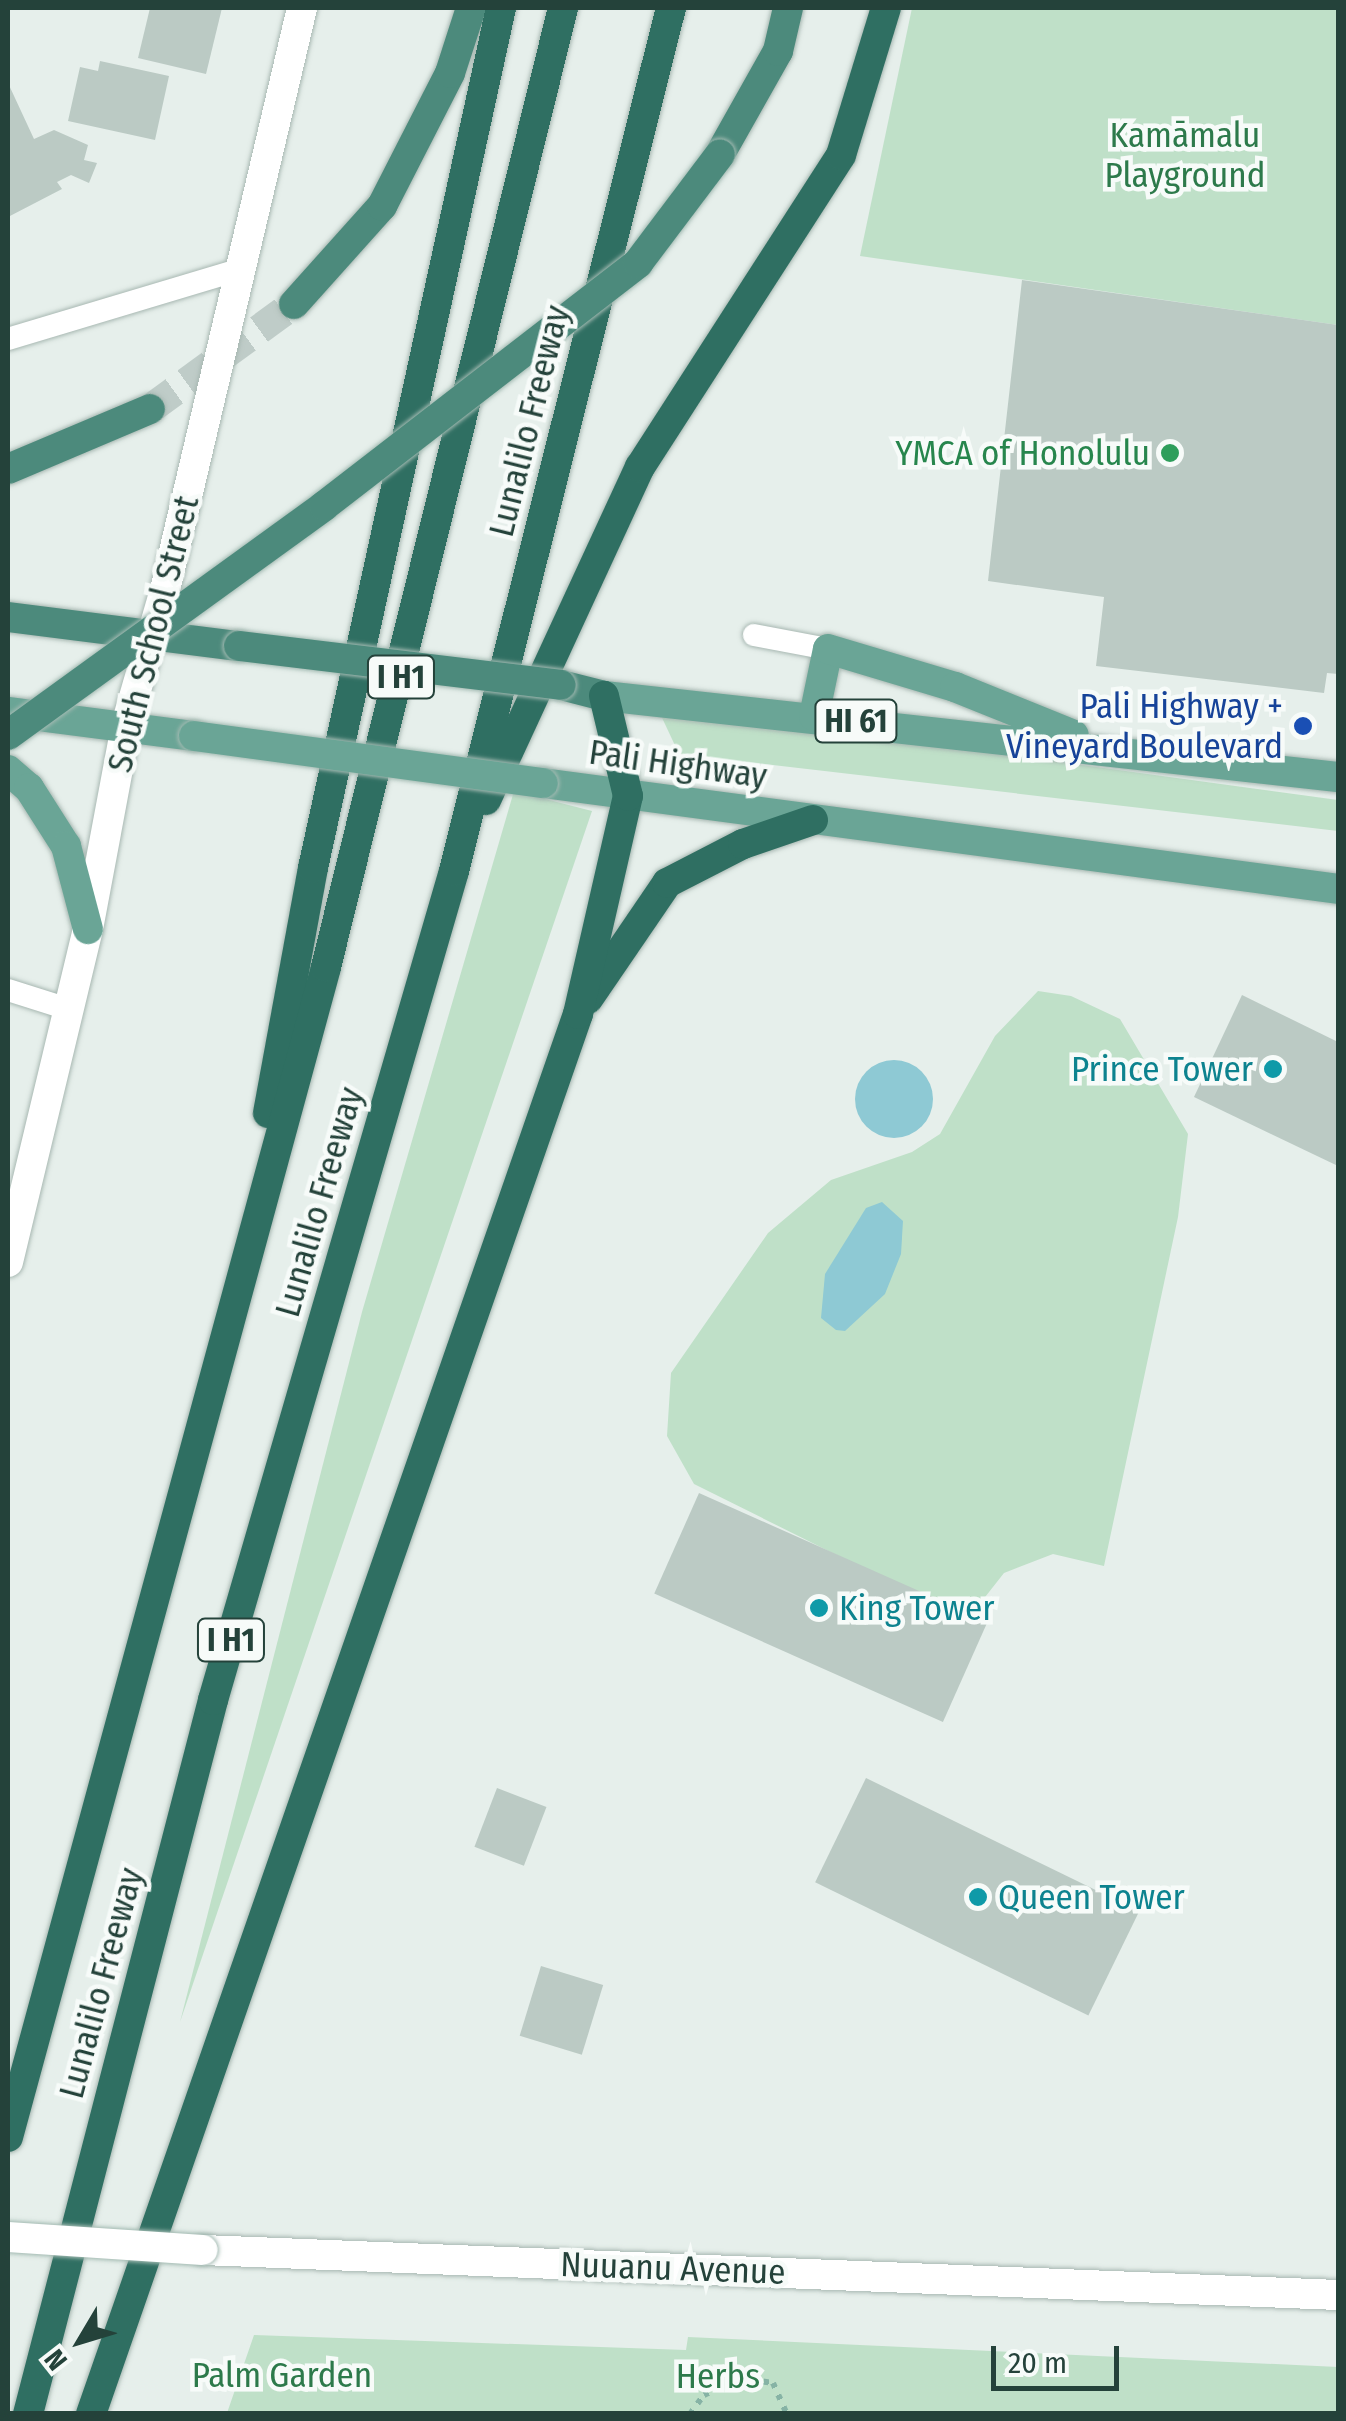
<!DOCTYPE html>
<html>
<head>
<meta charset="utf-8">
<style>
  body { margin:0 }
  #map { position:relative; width:1346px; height:2421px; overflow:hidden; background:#e6efeb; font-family:"Fira Sans Condensed",sans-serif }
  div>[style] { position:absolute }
  .green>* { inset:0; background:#bfe0c8 }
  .water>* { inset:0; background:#8ec9d4 }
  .round { border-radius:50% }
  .building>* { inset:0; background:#bbcac4; transform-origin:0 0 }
  .trunk-tunnel>* { height:30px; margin-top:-15px; transform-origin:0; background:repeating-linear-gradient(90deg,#bfccc8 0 30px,transparent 0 45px) }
  .path>* { height:6px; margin-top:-3px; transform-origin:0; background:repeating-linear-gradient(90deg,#86b3a5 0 5px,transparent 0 13px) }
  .roads { filter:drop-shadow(0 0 2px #a8b8b2) drop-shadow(0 0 2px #a8b8b2) }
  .service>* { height:22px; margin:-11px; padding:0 11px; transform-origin:11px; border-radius:11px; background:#fff }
  .secondary>* { height:30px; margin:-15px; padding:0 15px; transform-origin:15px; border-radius:15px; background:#fff }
  .primary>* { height:30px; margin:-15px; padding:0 15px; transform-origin:15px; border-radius:15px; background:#6aa596 }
  .trunk>* { height:30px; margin:-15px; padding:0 15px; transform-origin:15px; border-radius:15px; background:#4c8a7c }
  .motorway>* { height:30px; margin:-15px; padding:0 15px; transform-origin:15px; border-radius:15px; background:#2f6f62 }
  .bridges { filter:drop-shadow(0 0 2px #a4bbb3) drop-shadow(0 0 2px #a4bbb3) }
  .secondary-bridge>* { height:30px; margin:-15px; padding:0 15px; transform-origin:15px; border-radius:15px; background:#fff }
  .primary-bridge>* { height:30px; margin:-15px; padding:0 15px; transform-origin:15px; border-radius:15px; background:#6aa596 }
  .trunk-bridge>* { height:30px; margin:-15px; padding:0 15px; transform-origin:15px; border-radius:15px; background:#4c8a7c }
  .dots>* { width:28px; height:28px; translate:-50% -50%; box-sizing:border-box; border:5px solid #f7fbf9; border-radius:50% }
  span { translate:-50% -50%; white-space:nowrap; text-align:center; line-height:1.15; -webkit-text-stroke:9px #f7fbf9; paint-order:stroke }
  .shield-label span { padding:2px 8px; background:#f7fbf9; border:2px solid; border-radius:8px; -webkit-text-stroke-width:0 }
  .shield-label { font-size:32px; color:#24423a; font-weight:700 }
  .park-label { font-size:35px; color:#2d7a4b }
  .street-label { font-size:35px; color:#24423a }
  .leisure-label { font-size:35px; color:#27864d }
  .right { translate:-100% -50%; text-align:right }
  .transit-label { font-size:35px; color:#164399 }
  .culture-label { font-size:35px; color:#0d838f }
  .left { translate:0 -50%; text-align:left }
  .frame { position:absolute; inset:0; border:10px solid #24423a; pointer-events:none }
  .north { position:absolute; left:30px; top:2291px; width:100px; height:100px; -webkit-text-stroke:8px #f7fbf9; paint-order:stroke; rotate:232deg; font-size:28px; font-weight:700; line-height:40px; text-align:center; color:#24423a }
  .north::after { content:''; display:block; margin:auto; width:35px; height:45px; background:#24423a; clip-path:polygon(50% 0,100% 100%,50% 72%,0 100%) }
  .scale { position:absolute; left:991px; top:2346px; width:128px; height:45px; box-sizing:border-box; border:5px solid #24423a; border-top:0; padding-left:12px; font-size:30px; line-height:35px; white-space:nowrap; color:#24423a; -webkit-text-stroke:8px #f7fbf9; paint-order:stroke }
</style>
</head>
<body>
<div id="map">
  <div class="green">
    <div style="clip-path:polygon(912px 8px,1338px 8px,1338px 325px,860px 256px)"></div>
    <div style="clip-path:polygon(657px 707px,1338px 800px,1338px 831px,679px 754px)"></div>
    <div style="clip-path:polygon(514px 791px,592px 811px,180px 2022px,362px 1312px)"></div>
    <div style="clip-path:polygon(1038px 991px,1071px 996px,1120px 1019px,1188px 1134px,1178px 1217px,1104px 1566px,1053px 1554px,1004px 1573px,967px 1620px,694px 1484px,667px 1436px,671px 1373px,768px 1233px,831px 1180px,912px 1152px,940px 1134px,995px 1036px)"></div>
    <div style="clip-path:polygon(254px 2335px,686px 2350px,688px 2337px,1338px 2367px,1338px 2413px,227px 2413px)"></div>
  </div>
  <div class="water">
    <div class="round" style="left:855px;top:1060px;width:78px;height:78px"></div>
    <div style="clip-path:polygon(882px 1202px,903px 1221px,901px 1254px,885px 1294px,845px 1331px,836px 1330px,821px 1318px,825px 1274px,866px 1208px)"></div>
  </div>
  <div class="building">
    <div style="clip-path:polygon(150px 8px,222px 8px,206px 74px,138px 58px)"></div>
    <div style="clip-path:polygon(100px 61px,169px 76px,155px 140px,68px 121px,80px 67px,98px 71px)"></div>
    <div style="clip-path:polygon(8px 83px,34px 139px,54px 130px,88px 145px,84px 160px,97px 163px,89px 183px,71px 175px,57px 182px,62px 189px,8px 217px)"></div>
    <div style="clip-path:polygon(1022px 280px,1338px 325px,1338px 674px,1327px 673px,1324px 693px,1096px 666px,1104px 597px,988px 581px)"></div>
    <div style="clip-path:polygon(1242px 995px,1338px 1042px,1338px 1166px,1194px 1097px)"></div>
    <div style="left:699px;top:1493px;width:316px;height:110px;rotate:24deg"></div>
    <div style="left:866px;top:1778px;width:304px;height:116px;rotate:26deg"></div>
    <div style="left:497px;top:1788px;width:53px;height:63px;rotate:21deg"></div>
    <div style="left:541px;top:1966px;width:65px;height:73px;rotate:17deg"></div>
  </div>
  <div class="trunk-tunnel">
    <div style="left:150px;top:409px;width:178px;rotate:-36.1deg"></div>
  </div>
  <div class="path">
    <div style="left:690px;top:2414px;width:24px;rotate:-54deg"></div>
    <div style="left:704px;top:2395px;width:38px;rotate:-27deg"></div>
    <div style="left:738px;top:2378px;width:35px;rotate:8deg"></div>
    <div style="left:773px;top:2383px;width:34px;rotate:66deg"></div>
  </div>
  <div class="roads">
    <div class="service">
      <div style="left:8px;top:339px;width:243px;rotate:-16.7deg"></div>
      <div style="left:754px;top:635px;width:75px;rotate:10.7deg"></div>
      <div style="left:8px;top:990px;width:63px;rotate:17.6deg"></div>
    </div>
    <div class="secondary">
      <div style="left:8px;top:1262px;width:342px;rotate:-76.5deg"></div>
      <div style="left:88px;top:929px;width:208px;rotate:-79.4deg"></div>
      <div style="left:126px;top:725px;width:141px;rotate:-73.9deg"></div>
      <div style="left:165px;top:590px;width:598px;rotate:-76.75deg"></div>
      <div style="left:203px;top:2250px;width:1136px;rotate:2.27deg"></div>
    </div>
    <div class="primary">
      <div style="left:604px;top:696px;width:738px;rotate:6.3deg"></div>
      <div style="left:8px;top:712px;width:188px;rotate:7.4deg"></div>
      <div style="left:814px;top:716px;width:68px;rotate:-78.2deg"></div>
      <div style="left:828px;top:649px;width:133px;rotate:16.7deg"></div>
      <div style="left:955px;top:687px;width:128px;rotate:22deg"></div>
      <div style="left:8px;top:770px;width:28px;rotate:41deg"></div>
      <div style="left:29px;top:788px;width:69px;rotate:57.5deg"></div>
      <div style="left:66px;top:846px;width:86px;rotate:75.2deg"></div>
      <div style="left:543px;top:783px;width:802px;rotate:7.59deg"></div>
    </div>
    <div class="trunk">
      <div style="left:720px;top:154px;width:118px;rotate:-60.6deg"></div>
      <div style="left:778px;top:51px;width:44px;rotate:-76.9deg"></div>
      <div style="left:294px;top:304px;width:132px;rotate:-48.1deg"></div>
      <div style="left:382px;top:206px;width:149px;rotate:-62.9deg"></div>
      <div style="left:450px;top:73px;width:68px;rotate:-72.1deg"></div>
      <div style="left:8px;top:469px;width:154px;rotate:-22.9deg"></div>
      <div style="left:8px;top:617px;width:233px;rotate:7.2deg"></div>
      <div style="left:561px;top:685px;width:44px;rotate:14.3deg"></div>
    </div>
    <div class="motorway">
      <div style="left:486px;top:800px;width:367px;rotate:-65.2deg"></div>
      <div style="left:640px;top:467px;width:371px;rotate:-57.2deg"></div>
      <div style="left:841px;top:155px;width:154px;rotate:-73deg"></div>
      <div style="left:588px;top:999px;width:140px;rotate:-55.7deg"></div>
      <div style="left:667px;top:883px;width:85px;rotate:-27.2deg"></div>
      <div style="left:743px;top:844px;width:74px;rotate:-18.9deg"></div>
      <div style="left:268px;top:1113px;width:249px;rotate:-79.6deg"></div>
      <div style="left:313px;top:868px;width:880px;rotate:-77.67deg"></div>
      <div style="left:8px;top:2137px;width:1212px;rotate:-74.79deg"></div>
      <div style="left:326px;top:967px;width:988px;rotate:-76.12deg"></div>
      <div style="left:28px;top:2414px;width:738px;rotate:-75.47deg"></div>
      <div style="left:213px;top:1700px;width:863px;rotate:-73.79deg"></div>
      <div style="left:454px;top:871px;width:890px;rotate:-75.89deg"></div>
      <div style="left:91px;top:2414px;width:1482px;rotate:-70.82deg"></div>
      <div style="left:578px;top:1014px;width:224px;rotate:-77.1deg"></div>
      <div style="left:628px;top:796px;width:103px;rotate:-103.5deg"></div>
    </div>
  </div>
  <div class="bridges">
    <div class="secondary-bridge">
      <div style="left:8px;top:2237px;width:195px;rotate:3.8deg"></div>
    </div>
    <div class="primary-bridge">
      <div style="left:194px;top:736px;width:352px;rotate:7.7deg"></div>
    </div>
    <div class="trunk-bridge">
      <div style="left:239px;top:646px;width:324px;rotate:6.9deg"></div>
      <div style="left:8px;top:735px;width:390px;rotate:-35.9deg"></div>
      <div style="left:324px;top:506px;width:397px;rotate:-37.7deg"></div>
      <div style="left:638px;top:263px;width:136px;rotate:-53deg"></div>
    </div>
  </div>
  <div class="dots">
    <div style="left:1170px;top:453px;background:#2e9e5b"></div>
    <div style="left:1303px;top:726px;background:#1a4fb4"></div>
    <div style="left:1273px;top:1069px;background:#0f9aa8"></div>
    <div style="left:819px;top:1608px;background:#0f9aa8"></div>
    <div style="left:978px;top:1897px;background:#0f9aa8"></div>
  </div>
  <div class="shield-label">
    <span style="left:401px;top:677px">I H1</span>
    <span style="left:856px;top:721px">HI 61</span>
    <span style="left:231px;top:1640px">I H1</span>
  </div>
  <div class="park-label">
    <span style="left:1185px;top:155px">Kamāmalu<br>Playground</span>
    <span style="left:282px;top:2375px">Palm Garden</span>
    <span style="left:718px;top:2376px">Herbs</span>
  </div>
  <div class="street-label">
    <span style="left:529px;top:421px;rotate:-76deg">Lunalilo Freeway</span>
    <span style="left:153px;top:634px;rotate:-76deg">South School Street</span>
    <span style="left:678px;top:764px;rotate:8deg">Pali Highway</span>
    <span style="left:319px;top:1202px;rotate:-74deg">Lunalilo Freeway</span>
    <span style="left:101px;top:1983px;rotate:-75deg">Lunalilo Freeway</span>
    <span style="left:673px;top:2268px;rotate:2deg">Nuuanu Avenue</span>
  </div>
  <div class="leisure-label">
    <span class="right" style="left:1150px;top:453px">YMCA of Honolulu</span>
  </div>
  <div class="transit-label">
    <span class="right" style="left:1283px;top:726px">Pali Highway +<br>Vineyard Boulevard</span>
  </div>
  <div class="culture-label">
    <span class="right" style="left:1253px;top:1069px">Prince Tower</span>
    <span class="left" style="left:839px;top:1608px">King Tower</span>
    <span class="left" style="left:998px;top:1897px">Queen Tower</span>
  </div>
  <div class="frame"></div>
  <div class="north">N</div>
  <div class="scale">20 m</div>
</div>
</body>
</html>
